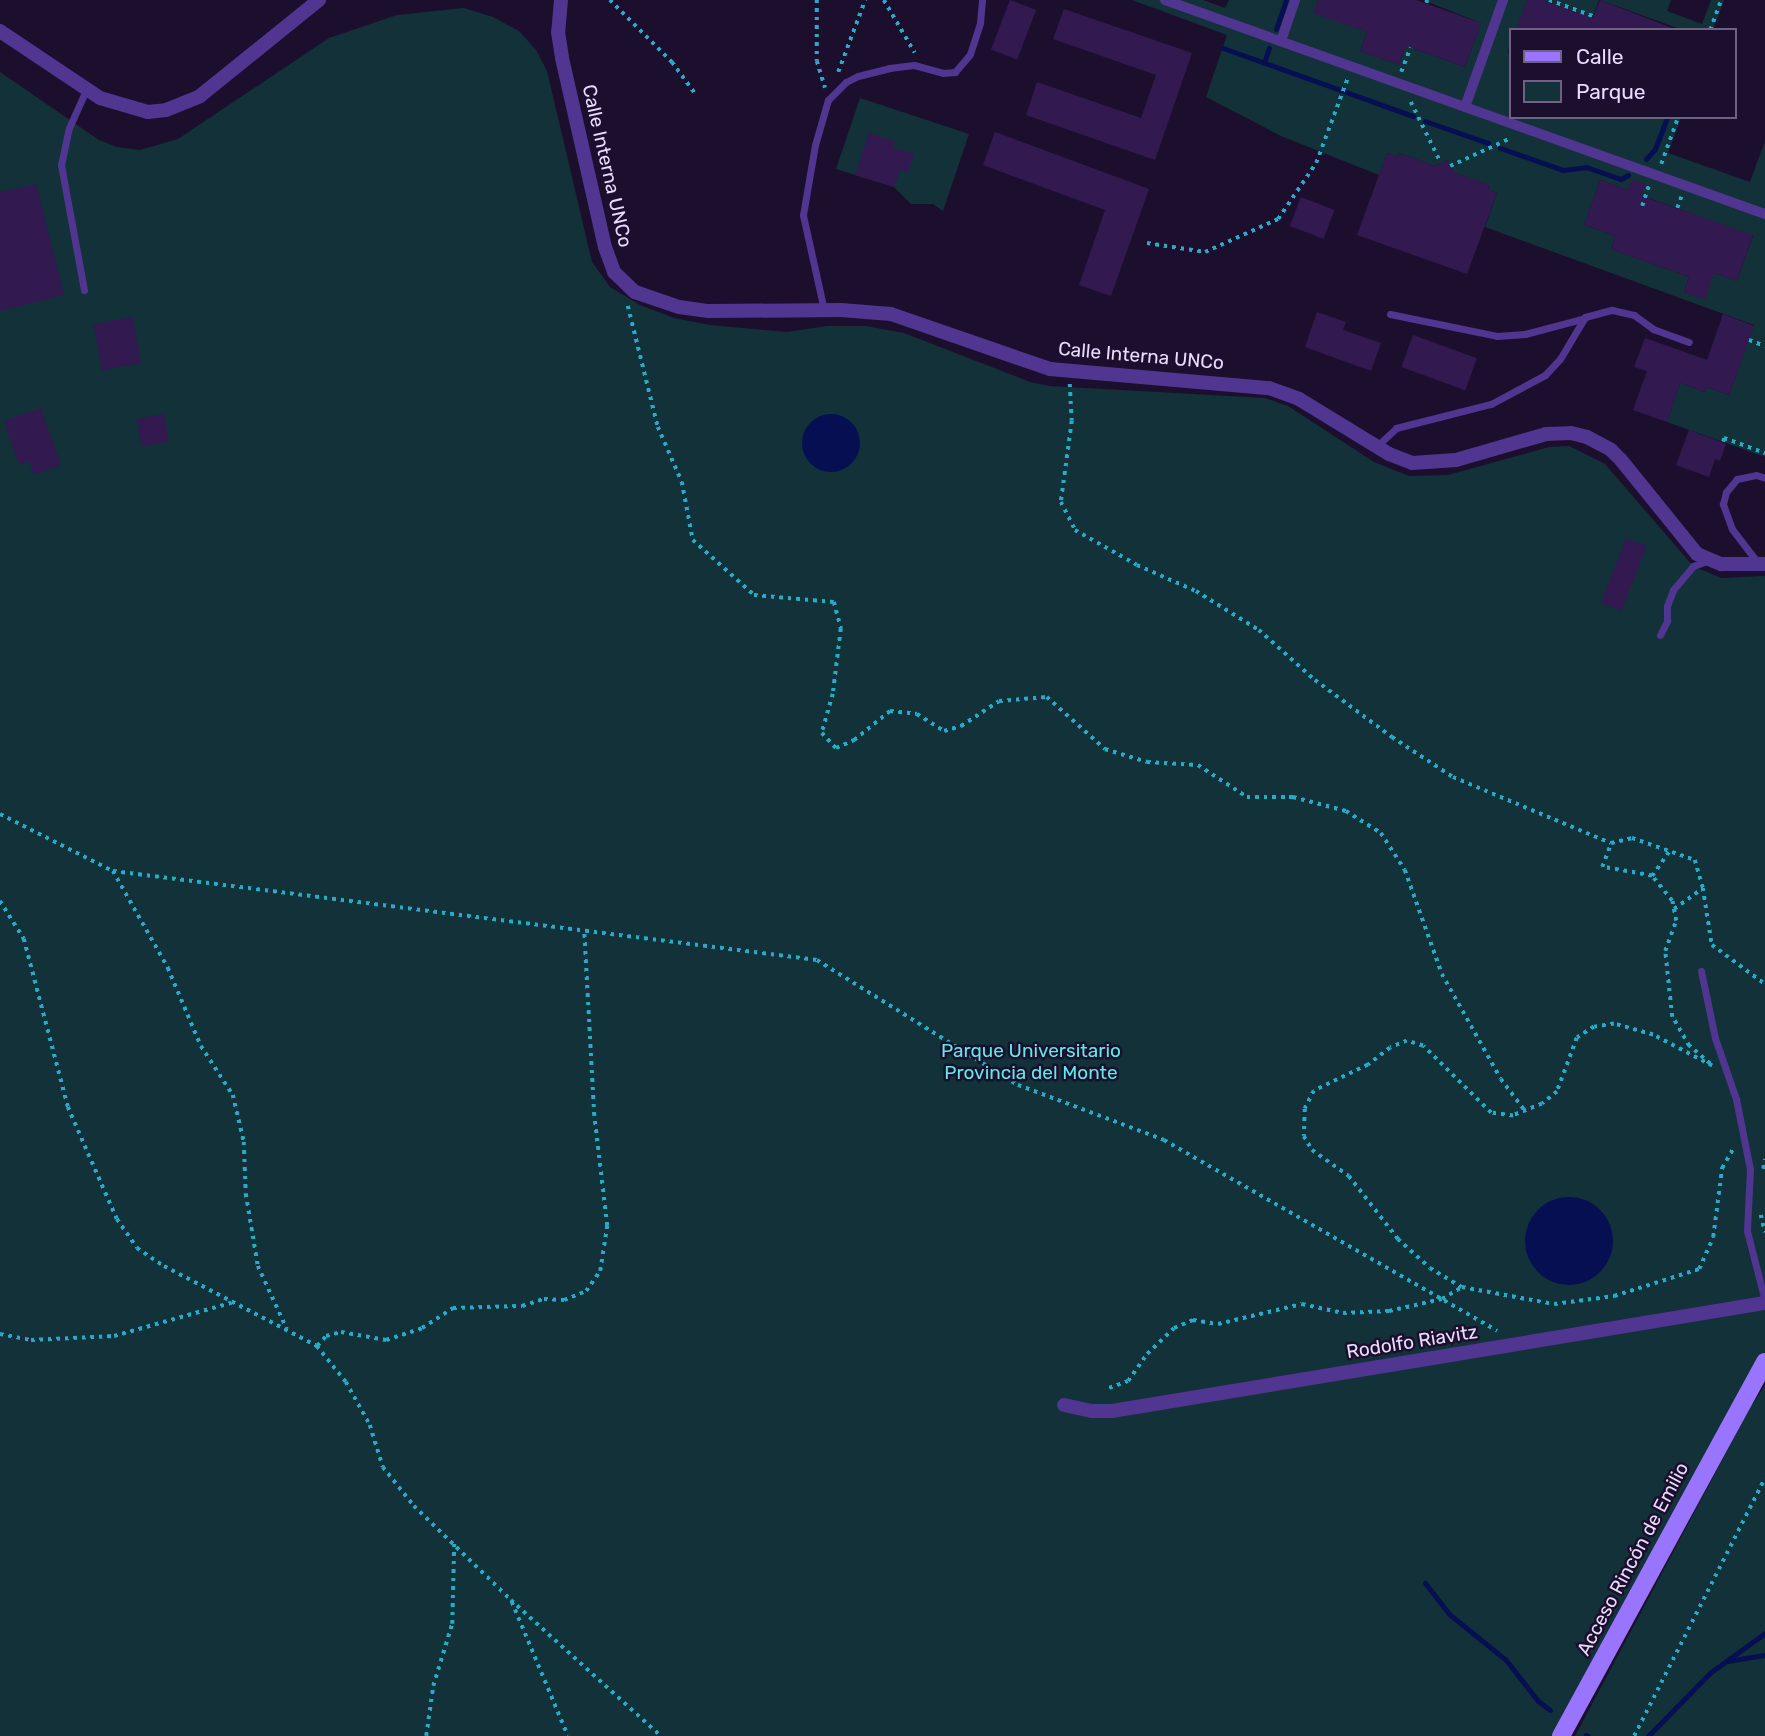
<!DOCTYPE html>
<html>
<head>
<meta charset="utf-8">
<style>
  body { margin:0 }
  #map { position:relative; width:1765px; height:1736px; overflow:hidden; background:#1c0f2e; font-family:Rubik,sans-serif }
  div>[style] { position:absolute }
  .green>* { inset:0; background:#123139 }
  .water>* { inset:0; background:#060f51 }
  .round { border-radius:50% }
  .stream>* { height:5px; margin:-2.5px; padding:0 2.5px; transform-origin:2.5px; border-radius:2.5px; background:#060f51 }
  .building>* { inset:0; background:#321a51; transform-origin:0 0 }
  .path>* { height:3.5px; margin-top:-1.75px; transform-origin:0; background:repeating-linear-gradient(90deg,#26acca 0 3.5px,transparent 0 8.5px) }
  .service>* { height:7px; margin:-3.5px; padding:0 3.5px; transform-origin:3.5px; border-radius:3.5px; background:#503691 }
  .pedestrian>* { height:10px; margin:-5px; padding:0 5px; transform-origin:5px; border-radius:5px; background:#503691 }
  .minor>* { height:14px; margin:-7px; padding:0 7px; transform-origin:7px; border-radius:7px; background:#503691 }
  .secondary>* { height:18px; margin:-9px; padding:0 9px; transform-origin:9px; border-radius:9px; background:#9974ff }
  span { translate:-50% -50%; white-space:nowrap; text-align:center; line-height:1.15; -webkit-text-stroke:5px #1c0f2e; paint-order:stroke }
  .street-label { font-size:19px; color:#e9ddff }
  .park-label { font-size:19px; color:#5debea }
  .legend { position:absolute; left:1509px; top:28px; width:228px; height:91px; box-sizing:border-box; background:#1c0f2e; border:2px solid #6e6182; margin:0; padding:9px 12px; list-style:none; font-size:21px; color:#e9ddff }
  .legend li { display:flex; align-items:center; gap:14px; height:35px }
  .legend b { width:35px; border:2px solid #6e6182 }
</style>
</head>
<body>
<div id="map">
  <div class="green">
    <div style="clip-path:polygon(evenodd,1132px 0,1203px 0,1225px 8px,1229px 0,1318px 0,1314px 12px,1367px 32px,1360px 51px,1399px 65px,1406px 46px,1465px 67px,1481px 23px,1423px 0,1527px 0,1517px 30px,1511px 30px,1508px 53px,1511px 54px,1511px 117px,1681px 117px,1668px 153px,1750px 182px,1765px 141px,1765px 457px,1667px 422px,1680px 383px,1705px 392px,1707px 387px,1729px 395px,1754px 325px,1485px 227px,1497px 193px,1488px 190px,1490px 186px,1453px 172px,1447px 160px,1435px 166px,1399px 153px,1397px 157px,1387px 153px,1379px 175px,1281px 136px,1206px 97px,1227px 35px,1132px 0,1600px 180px,1628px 190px,1645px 207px,1649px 198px,1753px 236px,1737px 281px,1705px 270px,1704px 299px,1684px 292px,1689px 277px,1611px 249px,1615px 236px,1584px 225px,1600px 180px)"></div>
    <div style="clip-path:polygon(1542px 0,1599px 0,1588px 30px,1579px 13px)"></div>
    <div style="clip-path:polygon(1600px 0,1671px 0,1667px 11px,1702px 24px,1711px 0,1724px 0,1713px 30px,1683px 30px)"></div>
    <div style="clip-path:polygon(464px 8px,493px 17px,519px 31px,536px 50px,547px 71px,592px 262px,610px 287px,640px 305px,674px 318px,710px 325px,787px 332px,827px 326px,866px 326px,904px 333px,1030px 382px,1049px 386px,1265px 398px,1288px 406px,1374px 462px,1409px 476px,1448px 475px,1549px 447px,1569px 446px,1605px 464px,1693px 566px,1721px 578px,1765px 576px,1765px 1362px,1561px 1736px,0 1736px,0 72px,99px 140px,117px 147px,140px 150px,178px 139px,329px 38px,397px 15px)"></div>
    <div style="clip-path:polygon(860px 98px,969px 134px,943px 211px,933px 204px,911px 204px,894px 187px,836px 169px)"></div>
    <div style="clip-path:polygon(1765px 1385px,1765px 1736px,1575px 1736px,1750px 1408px)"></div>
  </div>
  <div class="water">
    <div class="round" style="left:802px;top:414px;width:58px;height:58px"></div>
    <div class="round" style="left:1525px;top:1197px;width:88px;height:88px"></div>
  </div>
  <div class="stream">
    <div style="left:1276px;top:29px;width:31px;rotate:-71deg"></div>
    <div style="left:1223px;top:48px;width:202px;rotate:19.7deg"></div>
    <div style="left:1264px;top:63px;width:16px;rotate:-72deg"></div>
    <div style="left:1425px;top:121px;width:67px;rotate:19.2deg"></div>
    <div style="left:1500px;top:148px;width:67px;rotate:19.2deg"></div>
    <div style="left:1563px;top:170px;width:23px;rotate:-7deg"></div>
    <div style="left:1586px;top:167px;width:37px;rotate:19deg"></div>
    <div style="left:1621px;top:179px;width:8px;rotate:-30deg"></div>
    <div style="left:1646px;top:159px;width:13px;rotate:-48deg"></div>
    <div style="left:1655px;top:149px;width:34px;rotate:-69deg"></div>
    <div style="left:1425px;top:1583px;width:39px;rotate:52deg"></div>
    <div style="left:1449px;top:1614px;width:73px;rotate:38.9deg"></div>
    <div style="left:1506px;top:1660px;width:52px;rotate:52deg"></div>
    <div style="left:1538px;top:1701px;width:15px;rotate:37deg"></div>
    <div style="left:1727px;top:1661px;width:38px;rotate:-9deg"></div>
    <div style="left:1586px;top:1735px;width:2px;rotate:27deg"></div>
    <div style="left:1648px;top:1736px;width:90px;rotate:-45.5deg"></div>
    <div style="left:1711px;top:1672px;width:67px;rotate:-35.8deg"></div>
  </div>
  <div class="building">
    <div style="left:1010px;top:0;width:28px;height:53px;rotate:21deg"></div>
    <div style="clip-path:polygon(1318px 0,1416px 0,1481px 23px,1465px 67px,1406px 46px,1399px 65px,1360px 51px,1367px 32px,1313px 13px)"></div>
    <div style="clip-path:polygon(1527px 0,1542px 0,1593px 18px,1600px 0,1677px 30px,1516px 30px)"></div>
    <div style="clip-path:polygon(1064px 9px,1192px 53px,1155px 160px,1026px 115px,1037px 82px,1141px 118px,1156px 75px,1053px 39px)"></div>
    <div style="clip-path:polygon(995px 132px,1149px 189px,1111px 296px,1079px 285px,1105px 210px,983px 165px)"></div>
    <div style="clip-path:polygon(869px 133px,895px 141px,893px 148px,914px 154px,908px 173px,900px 170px,894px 187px,855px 175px)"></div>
    <div style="clip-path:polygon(1387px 153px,1397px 157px,1399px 153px,1435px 166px,1447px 160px,1453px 172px,1490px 185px,1488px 190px,1497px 193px,1467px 274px,1357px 235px)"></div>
    <div style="clip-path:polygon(1632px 179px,1646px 184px,1642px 196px,1753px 235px,1737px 281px,1714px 273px,1705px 300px,1684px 292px,1689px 277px,1611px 249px,1615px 236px,1584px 225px,1600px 180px,1628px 190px)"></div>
    <div style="clip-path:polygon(36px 184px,64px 295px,0 311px,0 192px)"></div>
    <div style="left:1301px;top:197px;width:36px;height:31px;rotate:21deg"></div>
    <div style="clip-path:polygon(1317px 312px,1346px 322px,1343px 330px,1381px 343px,1371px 371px,1305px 347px)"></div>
    <div style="clip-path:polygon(1723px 314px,1754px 326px,1729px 395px,1707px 387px,1705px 392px,1680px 383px,1667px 422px,1633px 410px,1647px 371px,1634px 367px,1645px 338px,1707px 360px)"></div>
    <div style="left:133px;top:317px;width:47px;height:40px;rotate:80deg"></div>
    <div style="left:1413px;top:335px;width:68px;height:34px;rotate:20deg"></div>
    <div style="clip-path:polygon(41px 408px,61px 465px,34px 475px,29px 461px,19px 465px,4px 421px)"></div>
    <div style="left:164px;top:414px;width:28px;height:28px;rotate:80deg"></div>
    <div style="clip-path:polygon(1689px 430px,1726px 444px,1720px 461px,1715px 459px,1709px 477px,1676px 465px)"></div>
    <div style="left:1626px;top:538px;width:22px;height:70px;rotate:21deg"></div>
  </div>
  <div class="path">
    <div style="left:610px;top:0;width:88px;rotate:45deg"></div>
    <div style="left:672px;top:62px;width:42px;rotate:53.7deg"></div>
    <div style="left:817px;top:0;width:61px;rotate:90deg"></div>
    <div style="left:817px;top:61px;width:28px;rotate:73deg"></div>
    <div style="left:884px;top:0;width:61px;rotate:59.7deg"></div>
    <div style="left:1549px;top:0;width:47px;rotate:20deg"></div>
    <div style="left:1426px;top:3px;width:3px;rotate:-72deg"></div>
    <div style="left:1710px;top:30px;width:32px;rotate:-70deg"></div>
    <div style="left:838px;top:72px;width:77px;rotate:-69.4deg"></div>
    <div style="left:1401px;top:72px;width:26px;rotate:-69deg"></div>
    <div style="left:1411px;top:102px;width:68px;rotate:63.8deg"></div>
    <div style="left:1661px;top:164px;width:50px;rotate:-70.1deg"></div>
    <div style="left:1450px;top:166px;width:67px;rotate:-24.7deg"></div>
    <div style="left:1642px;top:206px;width:22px;rotate:-72deg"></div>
    <div style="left:1677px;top:208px;width:12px;rotate:-70deg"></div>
    <div style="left:1147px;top:243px;width:59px;rotate:8.8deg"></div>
    <div style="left:1205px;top:252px;width:80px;rotate:-24.3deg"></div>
    <div style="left:1278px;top:219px;width:68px;rotate:-55.8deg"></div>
    <div style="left:1316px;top:163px;width:92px;rotate:-69.6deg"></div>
    <div style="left:628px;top:306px;width:125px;rotate:76.1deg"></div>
    <div style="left:658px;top:427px;width:60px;rotate:66.4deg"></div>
    <div style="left:682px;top:482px;width:59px;rotate:79.3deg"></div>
    <div style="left:693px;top:540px;width:82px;rotate:42deg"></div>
    <div style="left:754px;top:595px;width:80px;rotate:5deg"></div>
    <div style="left:834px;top:602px;width:28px;rotate:75deg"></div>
    <div style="left:841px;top:629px;width:65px;rotate:97deg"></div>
    <div style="left:833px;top:694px;width:41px;rotate:105.8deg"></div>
    <div style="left:822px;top:733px;width:21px;rotate:47deg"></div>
    <div style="left:836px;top:748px;width:20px;rotate:-24deg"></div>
    <div style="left:854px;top:740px;width:46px;rotate:-38.9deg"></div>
    <div style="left:890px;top:711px;width:27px;rotate:6deg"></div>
    <div style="left:917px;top:714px;width:32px;rotate:32deg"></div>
    <div style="left:944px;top:731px;width:18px;rotate:-16deg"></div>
    <div style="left:961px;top:726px;width:45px;rotate:-33.3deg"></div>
    <div style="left:999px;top:701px;width:48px;rotate:-4.8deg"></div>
    <div style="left:1047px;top:697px;width:78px;rotate:41.9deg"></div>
    <div style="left:1105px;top:749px;width:44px;rotate:17.2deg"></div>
    <div style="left:1147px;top:762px;width:51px;rotate:3.4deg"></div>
    <div style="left:1198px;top:765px;width:59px;rotate:33.1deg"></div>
    <div style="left:1247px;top:797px;width:46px"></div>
    <div style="left:1293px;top:797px;width:55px;rotate:14.8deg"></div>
    <div style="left:1346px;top:811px;width:41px;rotate:32.2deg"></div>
    <div style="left:1381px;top:833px;width:44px;rotate:57deg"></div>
    <div style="left:1405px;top:870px;width:110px;rotate:70.4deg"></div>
    <div style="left:1442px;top:974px;width:120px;rotate:60.7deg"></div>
    <div style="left:1501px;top:1079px;width:40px;rotate:53deg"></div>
    <div style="left:1749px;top:340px;width:17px;rotate:21deg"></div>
    <div style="left:1070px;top:384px;width:37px;rotate:87deg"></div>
    <div style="left:1072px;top:421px;width:82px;rotate:97.7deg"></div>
    <div style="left:1061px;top:502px;width:31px;rotate:63deg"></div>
    <div style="left:1075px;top:530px;width:71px;rotate:29.4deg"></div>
    <div style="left:1137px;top:565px;width:64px;rotate:23.8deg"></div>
    <div style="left:1196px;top:591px;width:74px;rotate:31.8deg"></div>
    <div style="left:1259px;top:630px;width:75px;rotate:41.8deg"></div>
    <div style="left:1315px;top:680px;width:96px;rotate:36.5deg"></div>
    <div style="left:1392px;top:737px;width:73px;rotate:33.3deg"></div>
    <div style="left:1453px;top:777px;width:171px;rotate:22.7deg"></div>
    <div style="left:1723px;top:442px;width:4px;rotate:-76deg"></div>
    <div style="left:1724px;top:438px;width:44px;rotate:20.1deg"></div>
    <div style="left:0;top:814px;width:127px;rotate:26.8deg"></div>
    <div style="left:113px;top:871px;width:710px;rotate:7.21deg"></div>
    <div style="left:817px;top:960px;width:237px;rotate:31.9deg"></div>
    <div style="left:1018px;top:1085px;width:156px;rotate:20.6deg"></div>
    <div style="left:1164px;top:1140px;width:384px;rotate:29.8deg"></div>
    <div style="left:113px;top:871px;width:112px;rotate:60.4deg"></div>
    <div style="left:168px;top:968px;width:85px;rotate:67.1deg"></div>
    <div style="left:201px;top:1046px;width:59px;rotate:56.9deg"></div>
    <div style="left:233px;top:1095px;width:48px;rotate:76.8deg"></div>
    <div style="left:244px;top:1142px;width:52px;rotate:87.8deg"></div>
    <div style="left:246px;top:1194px;width:73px;rotate:80.5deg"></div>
    <div style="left:258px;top:1266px;width:69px;rotate:65.3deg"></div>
    <div style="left:1652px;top:876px;width:32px;rotate:-55deg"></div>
    <div style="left:0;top:901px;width:45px;rotate:57.7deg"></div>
    <div style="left:24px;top:939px;width:174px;rotate:75.3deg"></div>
    <div style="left:68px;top:1107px;width:122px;rotate:66.4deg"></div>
    <div style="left:117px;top:1219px;width:35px;rotate:55deg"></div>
    <div style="left:137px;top:1248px;width:32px;rotate:34deg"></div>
    <div style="left:164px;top:1266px;width:173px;rotate:27.6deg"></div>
    <div style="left:317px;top:1346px;width:46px;rotate:51.1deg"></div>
    <div style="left:346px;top:1382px;width:49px;rotate:60.8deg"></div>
    <div style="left:370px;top:1425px;width:44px;rotate:72.8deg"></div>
    <div style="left:383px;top:1467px;width:50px;rotate:51.5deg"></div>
    <div style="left:414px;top:1506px;width:135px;rotate:44.1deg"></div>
    <div style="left:511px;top:1600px;width:202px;rotate:42.2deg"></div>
    <div style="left:1674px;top:909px;width:36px;rotate:-36deg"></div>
    <div style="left:1710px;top:1064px;width:28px;rotate:-139deg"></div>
    <div style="left:1689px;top:1046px;width:34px;rotate:-120deg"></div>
    <div style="left:1672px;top:1017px;width:66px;rotate:-96.1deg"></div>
    <div style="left:1665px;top:951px;width:32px;rotate:-70deg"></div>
    <div style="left:1676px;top:921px;width:20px;rotate:-101deg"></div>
    <div style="left:1672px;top:901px;width:32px;rotate:-129deg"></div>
    <div style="left:1652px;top:876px;width:51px;rotate:-169.8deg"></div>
    <div style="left:1602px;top:867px;width:26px;rotate:-69deg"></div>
    <div style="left:1611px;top:843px;width:22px;rotate:-13deg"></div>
    <div style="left:1632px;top:838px;width:67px;rotate:19.2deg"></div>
    <div style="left:1695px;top:860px;width:29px;rotate:74deg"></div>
    <div style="left:1703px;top:888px;width:58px;rotate:81deg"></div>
    <div style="left:1712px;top:945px;width:66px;rotate:36.3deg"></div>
    <div style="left:1712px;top:1066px;width:67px;rotate:-152.3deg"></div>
    <div style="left:1653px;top:1035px;width:41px;rotate:-164.2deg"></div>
    <div style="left:1614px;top:1024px;width:20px;rotate:171deg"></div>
    <div style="left:1594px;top:1027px;width:20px;rotate:147deg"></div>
    <div style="left:1577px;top:1038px;width:58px;rotate:110.3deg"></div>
    <div style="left:1557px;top:1092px;width:19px;rotate:141deg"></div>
    <div style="left:1542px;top:1104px;width:31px;rotate:158deg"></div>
    <div style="left:1513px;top:1116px;width:22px;rotate:-172deg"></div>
    <div style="left:1491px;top:1113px;width:95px;rotate:-135.4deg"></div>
    <div style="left:1423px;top:1046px;width:17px;rotate:-163deg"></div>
    <div style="left:1407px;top:1041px;width:18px;rotate:158deg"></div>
    <div style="left:1390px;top:1048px;width:28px;rotate:142deg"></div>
    <div style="left:1368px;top:1065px;width:60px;rotate:154.3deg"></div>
    <div style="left:1314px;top:1091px;width:20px;rotate:117deg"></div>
    <div style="left:1305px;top:1109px;width:27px;rotate:92deg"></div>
    <div style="left:1304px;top:1136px;width:16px;rotate:60deg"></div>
    <div style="left:1312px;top:1150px;width:45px;rotate:35.1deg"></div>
    <div style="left:1349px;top:1176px;width:80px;rotate:52.1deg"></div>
    <div style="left:1398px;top:1239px;width:43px;rotate:42.2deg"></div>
    <div style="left:1430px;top:1268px;width:37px;rotate:31deg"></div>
    <div style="left:1462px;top:1287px;width:94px;rotate:10.5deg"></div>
    <div style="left:1554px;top:1304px;width:61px;rotate:-7.6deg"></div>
    <div style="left:1614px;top:1296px;width:89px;rotate:-17.6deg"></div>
    <div style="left:1699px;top:1269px;width:35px;rotate:-66deg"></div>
    <div style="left:1713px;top:1237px;width:70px;rotate:-82.6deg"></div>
    <div style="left:1722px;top:1168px;width:22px;rotate:-60deg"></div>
    <div style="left:1763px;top:1169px;width:10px;rotate:-79deg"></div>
    <div style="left:1761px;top:1215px;width:18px;rotate:77deg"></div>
    <div style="left:0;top:1334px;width:32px;rotate:11deg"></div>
    <div style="left:31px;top:1340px;width:83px;rotate:-2.8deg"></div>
    <div style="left:114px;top:1336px;width:122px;rotate:-15.8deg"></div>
    <div style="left:317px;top:1346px;width:13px;rotate:-48deg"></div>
    <div style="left:326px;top:1336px;width:16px;rotate:-15deg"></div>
    <div style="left:341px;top:1332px;width:46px;rotate:10.1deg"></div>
    <div style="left:386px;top:1340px;width:38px;rotate:-18deg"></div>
    <div style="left:422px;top:1328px;width:37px;rotate:-33deg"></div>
    <div style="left:453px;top:1308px;width:69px;rotate:-1.7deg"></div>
    <div style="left:522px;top:1306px;width:23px;rotate:-18deg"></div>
    <div style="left:544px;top:1299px;width:20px;rotate:3deg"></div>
    <div style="left:564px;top:1300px;width:24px;rotate:-22deg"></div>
    <div style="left:586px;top:1291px;width:24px;rotate:-55deg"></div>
    <div style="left:600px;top:1271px;width:46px;rotate:-81.2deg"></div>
    <div style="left:607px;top:1226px;width:111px;rotate:-96.7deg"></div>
    <div style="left:594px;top:1116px;width:186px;rotate:-93.1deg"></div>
    <div style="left:1109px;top:1388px;width:20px;rotate:-20deg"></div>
    <div style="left:1128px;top:1381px;width:33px;rotate:-55deg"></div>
    <div style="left:1147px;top:1354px;width:37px;rotate:-44deg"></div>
    <div style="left:1174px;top:1328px;width:21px;rotate:-23deg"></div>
    <div style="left:1193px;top:1320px;width:25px;rotate:9deg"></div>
    <div style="left:1218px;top:1324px;width:86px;rotate:-13.4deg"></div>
    <div style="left:1302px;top:1304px;width:42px;rotate:12.4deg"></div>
    <div style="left:1343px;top:1313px;width:46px;rotate:-2.5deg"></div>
    <div style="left:1389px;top:1311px;width:54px;rotate:-12.8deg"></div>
    <div style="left:1442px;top:1299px;width:23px;rotate:-31deg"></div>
    <div style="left:512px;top:1602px;width:145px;rotate:67.3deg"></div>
    <div style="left:426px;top:1736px;width:50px;rotate:-82deg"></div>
    <div style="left:433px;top:1686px;width:65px;rotate:-73deg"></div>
    <div style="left:452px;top:1624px;width:80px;rotate:-88.6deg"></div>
    <div style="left:1634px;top:1736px;width:289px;rotate:-63.1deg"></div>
  </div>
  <div class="service">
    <div style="left:84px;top:290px;width:127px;rotate:-100.4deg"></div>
    <div style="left:61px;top:165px;width:38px;rotate:-78deg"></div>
    <div style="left:69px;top:128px;width:42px;rotate:-65.9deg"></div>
    <div style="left:824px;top:310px;width:97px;rotate:-102.5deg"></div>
    <div style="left:803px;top:215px;width:71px;rotate:-80.3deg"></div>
    <div style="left:815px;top:145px;width:47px;rotate:-73.9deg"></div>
    <div style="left:828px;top:100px;width:25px;rotate:-45deg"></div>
    <div style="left:846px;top:82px;width:13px;rotate:-27deg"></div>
    <div style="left:858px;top:76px;width:32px;rotate:-14deg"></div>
    <div style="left:889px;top:68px;width:25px;rotate:-7deg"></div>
    <div style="left:914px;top:65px;width:30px;rotate:15deg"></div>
    <div style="left:943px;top:73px;width:12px;rotate:-5deg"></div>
    <div style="left:955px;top:72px;width:23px;rotate:-50deg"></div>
    <div style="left:970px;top:54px;width:33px;rotate:-72deg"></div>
    <div style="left:980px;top:23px;width:23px;rotate:-85deg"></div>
    <div style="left:1390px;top:314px;width:109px;rotate:11.6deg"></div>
    <div style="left:1497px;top:336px;width:28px;rotate:-4deg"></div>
    <div style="left:1525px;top:334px;width:62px;rotate:-14.9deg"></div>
    <div style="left:1377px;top:446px;width:26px;rotate:-43deg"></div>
    <div style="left:1396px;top:428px;width:98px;rotate:-14.2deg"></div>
    <div style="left:1491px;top:404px;width:61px;rotate:-28.2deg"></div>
    <div style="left:1545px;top:375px;width:22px;rotate:-47deg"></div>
    <div style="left:1560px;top:359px;width:49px;rotate:-59.2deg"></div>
    <div style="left:1585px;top:317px;width:28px;rotate:-15deg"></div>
    <div style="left:1612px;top:310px;width:23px;rotate:13deg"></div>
    <div style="left:1634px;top:315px;width:24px;rotate:36deg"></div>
    <div style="left:1653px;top:329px;width:38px;rotate:20deg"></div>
    <div style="left:1758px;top:563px;width:43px;rotate:-127.4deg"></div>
    <div style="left:1732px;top:529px;width:27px;rotate:-110deg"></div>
    <div style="left:1723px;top:504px;width:12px;rotate:-76deg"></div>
    <div style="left:1726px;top:492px;width:17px;rotate:-50deg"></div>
    <div style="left:1737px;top:479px;width:19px;rotate:-12deg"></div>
    <div style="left:1756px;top:475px;width:9px;rotate:18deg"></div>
    <div style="left:1660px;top:635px;width:16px;rotate:-63deg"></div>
    <div style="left:1667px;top:621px;width:15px;rotate:-90deg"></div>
    <div style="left:1667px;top:606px;width:17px;rotate:-69deg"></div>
    <div style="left:1673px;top:590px;width:31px;rotate:-50deg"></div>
    <div style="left:1693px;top:566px;width:15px;rotate:-20deg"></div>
    <div style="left:1701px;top:971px;width:68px;rotate:78.2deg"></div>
    <div style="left:1715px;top:1038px;width:65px;rotate:71deg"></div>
    <div style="left:1736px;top:1099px;width:71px;rotate:78.7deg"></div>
    <div style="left:1750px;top:1169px;width:62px;rotate:92.8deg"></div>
    <div style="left:1747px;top:1231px;width:72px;rotate:75.6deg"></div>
  </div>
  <div class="pedestrian">
    <div style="left:1165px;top:0;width:637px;rotate:19.63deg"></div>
    <div style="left:1281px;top:41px;width:43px;rotate:-71.1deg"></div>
    <div style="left:1465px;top:107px;width:114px;rotate:-70.4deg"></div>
  </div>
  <div class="minor">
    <div style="left:561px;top:0;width:32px;rotate:95deg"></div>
    <div style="left:558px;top:32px;width:26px;rotate:81deg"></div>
    <div style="left:562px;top:58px;width:194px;rotate:77.2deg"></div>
    <div style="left:605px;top:247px;width:27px;rotate:70deg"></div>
    <div style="left:614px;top:272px;width:29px;rotate:44deg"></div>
    <div style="left:635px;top:292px;width:46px;rotate:18.8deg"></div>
    <div style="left:679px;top:307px;width:30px;rotate:8deg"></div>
    <div style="left:709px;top:311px;width:132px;rotate:-0.4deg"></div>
    <div style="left:841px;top:310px;width:50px;rotate:4.6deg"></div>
    <div style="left:891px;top:314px;width:168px;rotate:19.1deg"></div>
    <div style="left:1050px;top:369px;width:220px;rotate:5deg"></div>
    <div style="left:1269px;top:388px;width:32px;rotate:20deg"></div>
    <div style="left:1299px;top:399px;width:105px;rotate:31.4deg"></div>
    <div style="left:1389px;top:454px;width:25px;rotate:21deg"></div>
    <div style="left:1412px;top:463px;width:44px;rotate:-3.9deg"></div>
    <div style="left:1456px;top:460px;width:94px;rotate:-16.1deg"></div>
    <div style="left:1546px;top:434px;width:25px;rotate:-2deg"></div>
    <div style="left:1571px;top:433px;width:16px;rotate:14deg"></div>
    <div style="left:1587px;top:437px;width:27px;rotate:28deg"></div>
    <div style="left:1611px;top:450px;width:14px;rotate:45deg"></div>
    <div style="left:1621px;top:460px;width:121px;rotate:51deg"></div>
    <div style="left:1697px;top:554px;width:26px;rotate:23deg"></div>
    <div style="left:1721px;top:564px;width:44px"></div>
    <div style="left:0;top:31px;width:120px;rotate:33.8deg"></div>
    <div style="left:100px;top:98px;width:50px;rotate:16.3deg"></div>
    <div style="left:148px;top:112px;width:18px;rotate:-6deg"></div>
    <div style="left:166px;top:110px;width:37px;rotate:-22deg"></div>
    <div style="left:200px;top:96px;width:153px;rotate:-38.9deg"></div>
    <div style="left:1064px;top:1405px;width:29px;rotate:12deg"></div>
    <div style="left:1092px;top:1411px;width:20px"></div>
    <div style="left:1112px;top:1411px;width:662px;rotate:-9.39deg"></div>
  </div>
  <div class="secondary">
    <div style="left:1561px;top:1736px;width:426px;rotate:-61.4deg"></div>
  </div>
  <div class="street-label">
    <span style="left:607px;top:166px;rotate:77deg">Calle Interna UNCo</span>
    <span style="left:1141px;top:356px;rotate:5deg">Calle Interna UNCo</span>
    <span style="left:1412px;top:1342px;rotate:-9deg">Rodolfo Riavitz</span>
    <span style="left:1633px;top:1559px;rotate:-62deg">Acceso Rincón de Emilio</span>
  </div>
  <div class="park-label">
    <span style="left:1031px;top:1062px">Parque Universitario<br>Provincia del Monte</span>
  </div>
  <ul class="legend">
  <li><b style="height:9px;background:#9974ff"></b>Calle</li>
  <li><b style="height:19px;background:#123139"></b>Parque</li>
  </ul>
</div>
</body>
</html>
